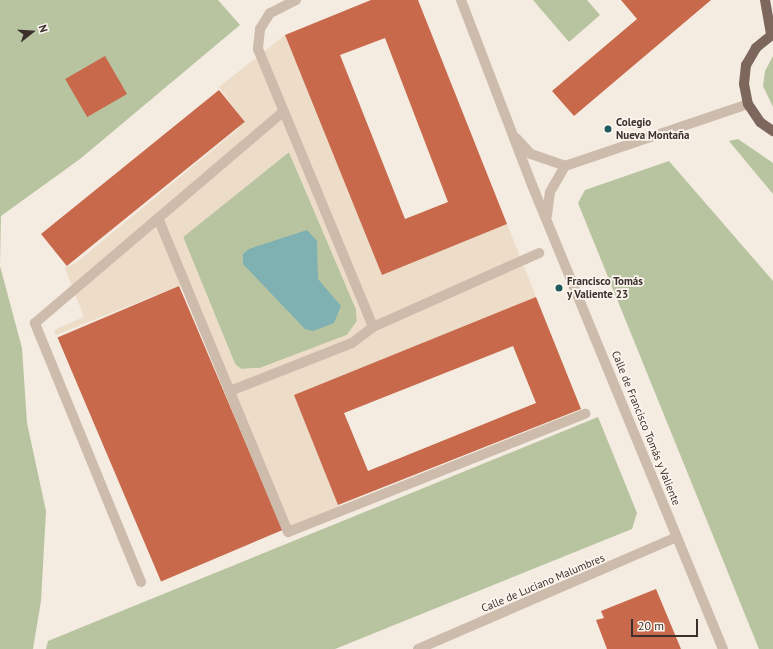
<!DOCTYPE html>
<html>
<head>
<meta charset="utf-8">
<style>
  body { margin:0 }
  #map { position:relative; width:773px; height:649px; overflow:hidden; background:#f4ebe1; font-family:"PT Sans",sans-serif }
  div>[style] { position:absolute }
  .green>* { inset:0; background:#b8c4a0 }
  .plaza>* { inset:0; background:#ecdcc8 }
  .water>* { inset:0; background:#7fb0b2 }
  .building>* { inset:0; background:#c8694b; transform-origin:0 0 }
  .minor>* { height:10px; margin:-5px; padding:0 5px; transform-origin:5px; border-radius:5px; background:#cdbbac }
  .major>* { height:10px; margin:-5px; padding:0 5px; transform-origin:5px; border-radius:5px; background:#7d675c }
  .dots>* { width:11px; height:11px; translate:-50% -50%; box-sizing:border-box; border:2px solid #fbf5ee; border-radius:50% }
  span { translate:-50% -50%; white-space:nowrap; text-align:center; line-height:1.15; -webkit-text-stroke:3.5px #fbf5ee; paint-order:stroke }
  .poi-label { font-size:11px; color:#3b302b; font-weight:700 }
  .left { translate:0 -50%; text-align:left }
  .street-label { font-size:11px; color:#3b302b }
  .north { position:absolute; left:12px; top:12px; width:40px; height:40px; -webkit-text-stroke:3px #fbf5ee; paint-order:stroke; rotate:73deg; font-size:11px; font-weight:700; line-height:16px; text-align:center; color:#3b302b }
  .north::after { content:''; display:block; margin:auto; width:14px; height:18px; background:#3b302b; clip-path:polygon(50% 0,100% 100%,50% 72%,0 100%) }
  .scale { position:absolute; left:631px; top:619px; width:67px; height:18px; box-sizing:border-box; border:2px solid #3b302b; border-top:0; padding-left:5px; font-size:12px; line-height:14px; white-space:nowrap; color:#3b302b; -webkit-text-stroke:3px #fbf5ee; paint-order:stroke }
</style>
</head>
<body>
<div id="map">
  <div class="green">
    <div style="clip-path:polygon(0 0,218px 0,240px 25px,80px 159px,1px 216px,0 266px,22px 348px,27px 423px,46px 511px,41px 601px,33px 649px,0 649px)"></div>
    <div style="clip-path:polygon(533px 0,587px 0,600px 15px,569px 42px)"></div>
    <div style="clip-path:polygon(773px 56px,773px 107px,763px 86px,765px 71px)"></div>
    <div style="clip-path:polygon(738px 139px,773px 163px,773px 194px,729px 141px)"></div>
    <div style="clip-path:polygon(289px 152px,356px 309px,357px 321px,347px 335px,260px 368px,241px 369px,235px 364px,183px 237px)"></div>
    <div style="clip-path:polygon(669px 161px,773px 281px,773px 649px,759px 649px,578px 203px,585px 190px)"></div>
    <div style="clip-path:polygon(598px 417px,637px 513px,632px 529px,335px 649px,46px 649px,48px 641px)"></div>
  </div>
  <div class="plaza">
    <div style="clip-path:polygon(evenodd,285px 35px,382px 275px,507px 224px,536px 297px,295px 395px,339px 507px,281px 531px,181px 285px,56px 335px,54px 330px,84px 317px,65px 268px,77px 262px,238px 129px,244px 121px,219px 87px,285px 35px,289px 152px,356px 309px,357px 321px,347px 335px,260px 368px,241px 369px,235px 364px,183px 237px,289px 152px)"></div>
  </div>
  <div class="water">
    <div style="clip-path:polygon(307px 230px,317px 241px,318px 279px,341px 306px,334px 323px,313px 331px,305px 329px,243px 264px,243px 254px,249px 249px)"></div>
  </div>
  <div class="building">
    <div style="clip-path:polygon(evenodd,371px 0,418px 0,507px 224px,382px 275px,285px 35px,371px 0,385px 38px,448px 202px,405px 219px,340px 55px,385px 38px)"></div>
    <div style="clip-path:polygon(621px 0,711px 0,574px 116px,552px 91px,637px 19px)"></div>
    <div style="left:105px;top:56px;width:44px;height:46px;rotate:60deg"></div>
    <div style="left:219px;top:90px;width:41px;height:229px;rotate:51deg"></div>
    <div style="left:179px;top:286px;width:265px;height:132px;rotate:67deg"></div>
    <div style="clip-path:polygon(evenodd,536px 297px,581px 409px,338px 505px,294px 395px,536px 297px,513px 346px,536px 403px,368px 471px,344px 413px,513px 346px)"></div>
    <div style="clip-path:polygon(656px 589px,681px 649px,607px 649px,596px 620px,604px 618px,601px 611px)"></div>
  </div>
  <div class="minor">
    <div style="left:296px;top:0;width:29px;rotate:153deg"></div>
    <div style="left:270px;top:13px;width:19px;rotate:122deg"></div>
    <div style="left:260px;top:29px;width:20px;rotate:96deg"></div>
    <div style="left:258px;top:49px;width:301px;rotate:67.5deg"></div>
    <div style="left:461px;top:0;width:198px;rotate:69deg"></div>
    <div style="left:532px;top:185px;width:502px;rotate:67.63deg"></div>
    <div style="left:516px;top:138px;width:22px;rotate:47deg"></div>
    <div style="left:531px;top:154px;width:36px;rotate:19deg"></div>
    <div style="left:547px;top:216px;width:24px;rotate:-83deg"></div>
    <div style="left:550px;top:192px;width:30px;rotate:-60deg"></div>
    <div style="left:565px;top:166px;width:193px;rotate:-18.7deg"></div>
    <div style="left:158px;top:218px;width:340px;rotate:67.5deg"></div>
    <div style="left:288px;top:532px;width:320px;rotate:-21.7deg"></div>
    <div style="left:230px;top:391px;width:131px;rotate:-21.5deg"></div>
    <div style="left:352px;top:343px;width:26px;rotate:-37deg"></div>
    <div style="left:373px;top:327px;width:182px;rotate:-24deg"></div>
    <div style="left:141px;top:582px;width:280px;rotate:-112.3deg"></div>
    <div style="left:35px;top:323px;width:324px;rotate:-40.4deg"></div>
    <div style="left:418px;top:649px;width:282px;rotate:-23.4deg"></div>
  </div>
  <div class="major">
    <div style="left:765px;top:0;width:36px;rotate:80deg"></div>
    <div style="left:773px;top:34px;width:22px;rotate:141deg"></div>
    <div style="left:756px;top:48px;width:20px;rotate:120deg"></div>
    <div style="left:746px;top:65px;width:19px;rotate:96deg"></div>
    <div style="left:744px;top:84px;width:20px;rotate:79deg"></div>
    <div style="left:748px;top:104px;width:22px;rotate:56deg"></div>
    <div style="left:760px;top:122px;width:16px;rotate:35deg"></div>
  </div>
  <div class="dots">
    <div style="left:608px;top:129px;background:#1f5a5e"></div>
    <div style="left:559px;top:288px;background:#1f5a5e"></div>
  </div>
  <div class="poi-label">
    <span class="left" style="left:616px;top:129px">Colegio<br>Nueva Montaña</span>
    <span class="left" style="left:567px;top:288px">Francisco Tomás<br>y Valiente 23</span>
  </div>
  <div class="street-label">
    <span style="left:646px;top:428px;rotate:68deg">Calle de Francisco Tomás y Valiente</span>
    <span style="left:543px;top:583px;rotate:-23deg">Calle de Luciano Malumbres</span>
  </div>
  <div class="north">N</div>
  <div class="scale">20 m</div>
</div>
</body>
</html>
